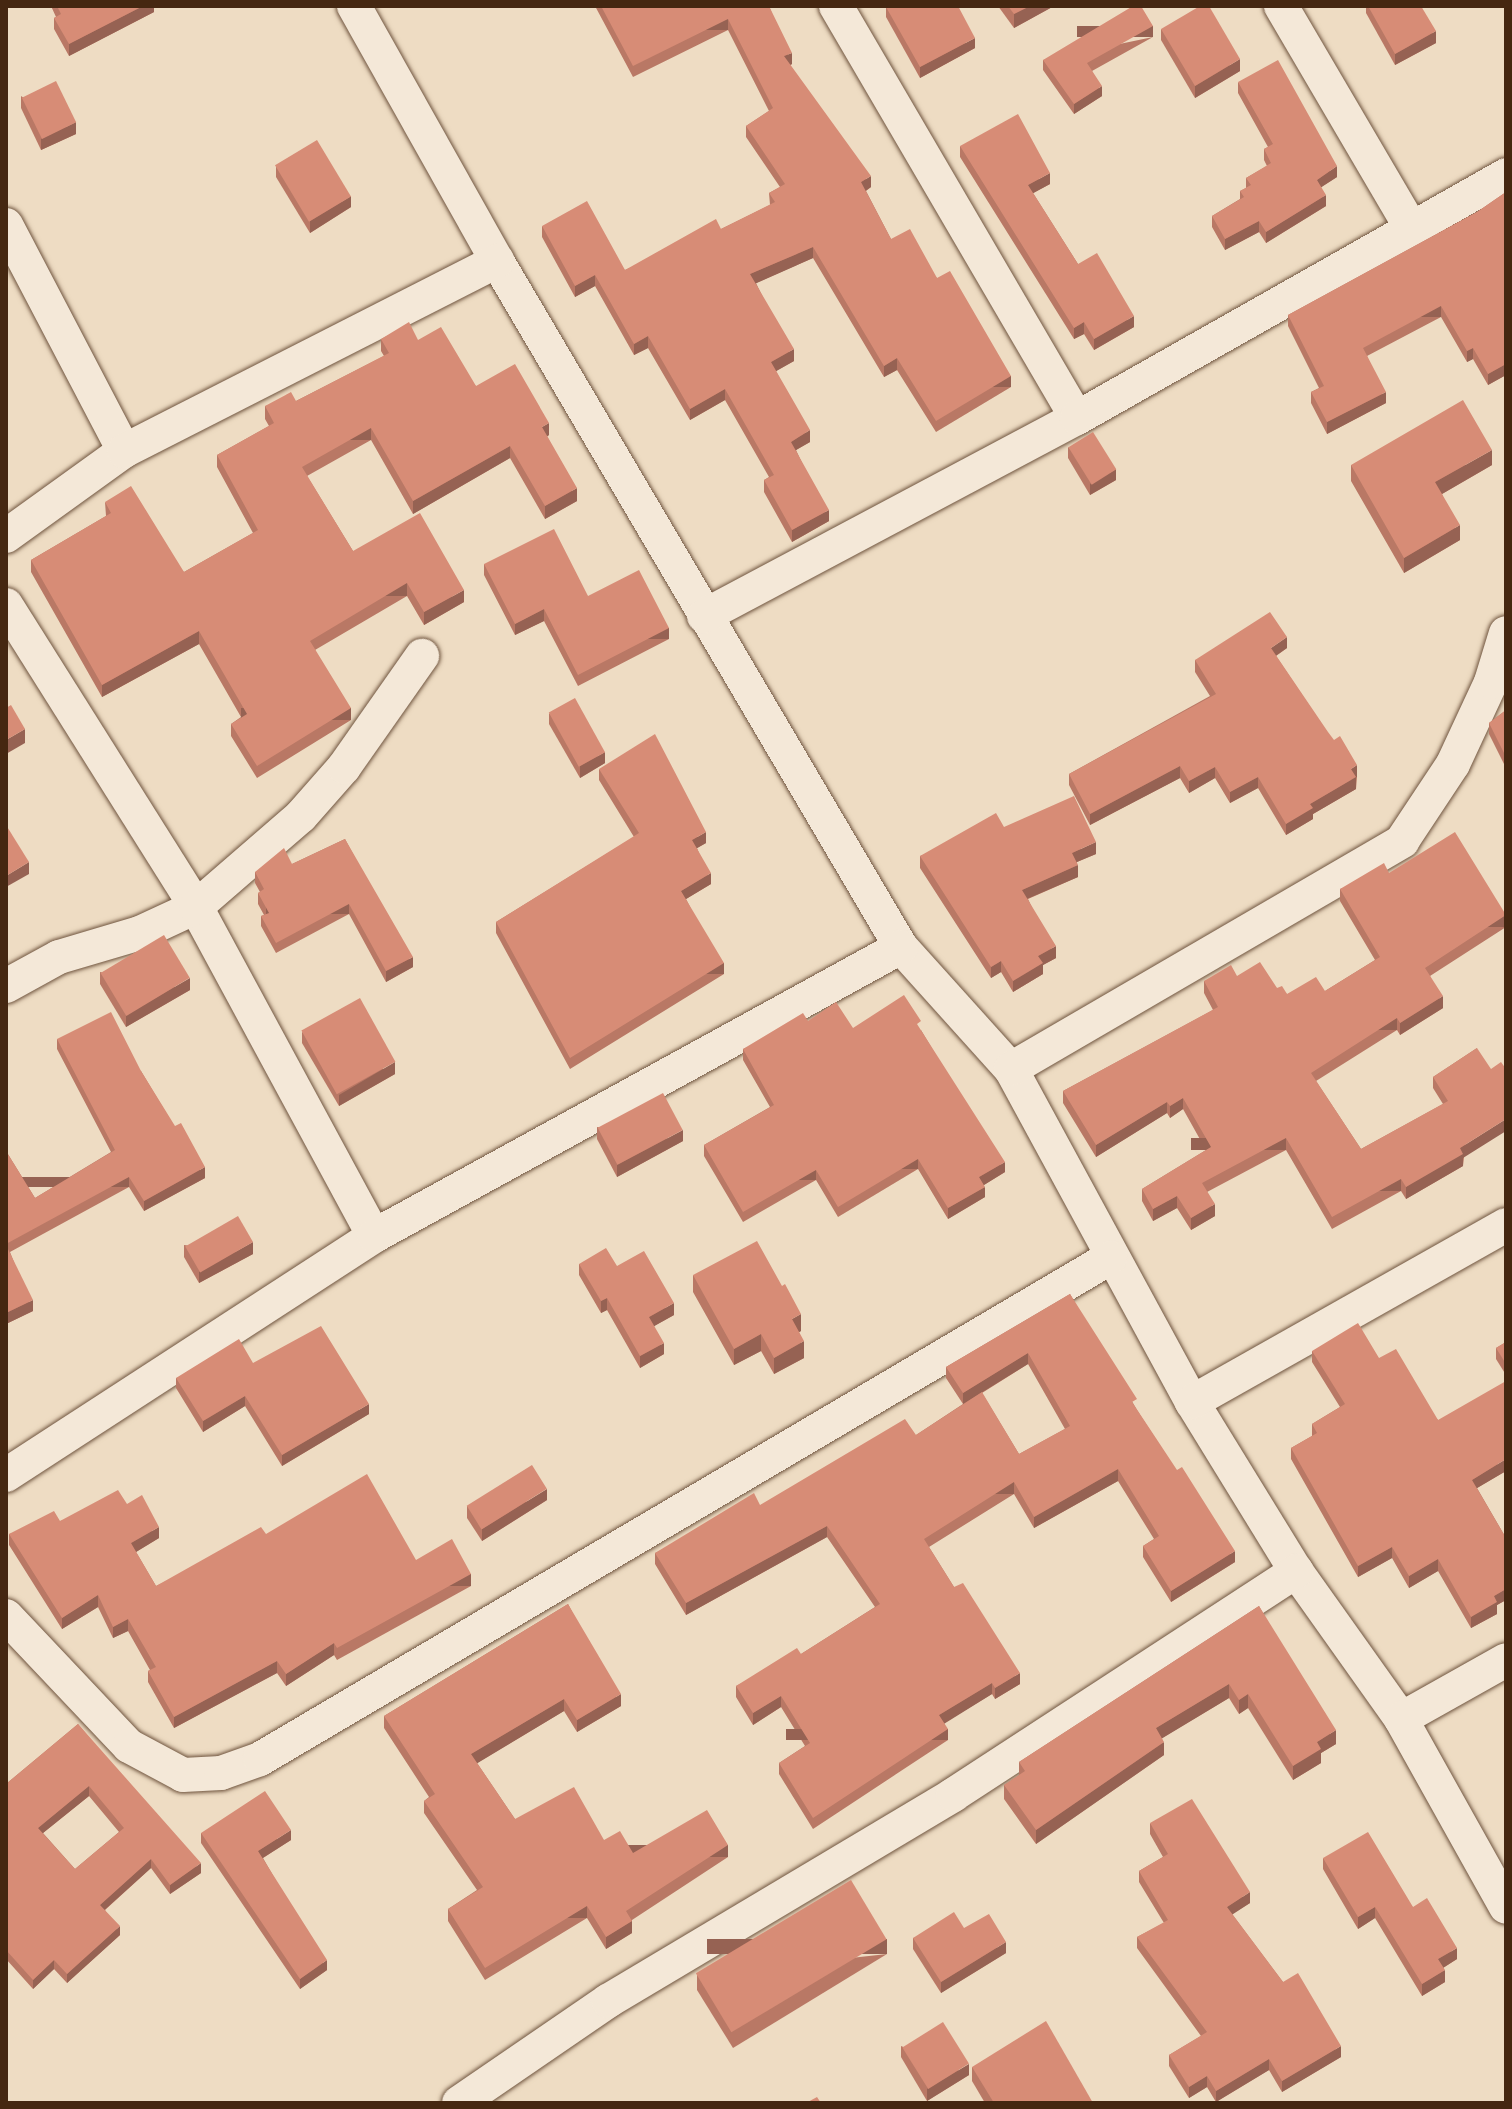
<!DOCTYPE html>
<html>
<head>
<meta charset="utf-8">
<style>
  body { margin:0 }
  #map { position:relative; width:1512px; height:2109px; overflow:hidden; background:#eedcc3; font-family:"IM FELL French Canon",serif }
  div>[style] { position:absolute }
  .roads { filter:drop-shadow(0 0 2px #6f543e) drop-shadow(0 0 2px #6f543e) }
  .minor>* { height:34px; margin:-17px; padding:0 17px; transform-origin:17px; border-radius:17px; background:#f4e8d8 }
  .wall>* { inset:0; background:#b97865 }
  .shaded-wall>* { inset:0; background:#966253; transform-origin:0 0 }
  .building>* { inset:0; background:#d78c76; transform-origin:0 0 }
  span { translate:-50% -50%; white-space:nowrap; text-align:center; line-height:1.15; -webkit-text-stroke:6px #f4e8d8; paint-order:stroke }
  .frame { position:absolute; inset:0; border:8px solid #452711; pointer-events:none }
</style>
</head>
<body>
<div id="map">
  <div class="roads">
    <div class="minor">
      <div style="left:354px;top:6px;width:292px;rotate:60.7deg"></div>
      <div style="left:497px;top:261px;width:796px;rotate:59.51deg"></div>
      <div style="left:901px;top:947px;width:164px;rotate:48deg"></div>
      <div style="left:1011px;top:1069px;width:379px;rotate:61.5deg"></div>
      <div style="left:1192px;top:1402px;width:198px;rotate:58.4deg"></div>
      <div style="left:1296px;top:1571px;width:181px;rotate:54.6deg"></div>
      <div style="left:1401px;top:1719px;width:215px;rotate:60.8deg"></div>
      <div style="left:836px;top:6px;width:477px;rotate:59.7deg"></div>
      <div style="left:1281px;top:6px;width:259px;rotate:59.6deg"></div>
      <div style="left:6px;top:225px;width:255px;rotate:62.4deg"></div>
      <div style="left:6px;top:536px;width:145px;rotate:-35.8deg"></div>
      <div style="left:124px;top:451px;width:419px;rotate:-27deg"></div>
      <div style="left:6px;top:605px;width:357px;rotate:57.8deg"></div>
      <div style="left:196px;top:907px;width:374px;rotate:61.6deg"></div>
      <div style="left:704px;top:616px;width:422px;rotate:-28deg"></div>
      <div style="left:1077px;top:418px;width:493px;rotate:-29.5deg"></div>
      <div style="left:6px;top:986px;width:60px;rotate:-28.7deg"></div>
      <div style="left:59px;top:957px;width:84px;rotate:-16.5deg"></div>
      <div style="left:140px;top:933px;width:62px;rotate:-24.9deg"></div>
      <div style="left:196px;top:907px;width:139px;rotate:-40.9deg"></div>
      <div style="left:301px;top:816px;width:65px;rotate:-48.7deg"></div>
      <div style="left:344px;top:767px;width:136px;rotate:-54.9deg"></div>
      <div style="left:1011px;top:1069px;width:453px;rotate:-30.2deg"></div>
      <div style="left:1402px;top:841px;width:92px;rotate:-56.5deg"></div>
      <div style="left:1453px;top:764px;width:90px;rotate:-65.1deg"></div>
      <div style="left:1491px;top:682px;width:51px;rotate:-73deg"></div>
      <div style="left:1192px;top:1402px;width:360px;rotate:-29.4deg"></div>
      <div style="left:6px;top:1475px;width:439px;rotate:-33deg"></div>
      <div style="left:374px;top:1236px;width:601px;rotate:-28.74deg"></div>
      <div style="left:6px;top:1616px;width:179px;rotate:46.6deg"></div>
      <div style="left:129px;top:1746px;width:61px;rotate:28.2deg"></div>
      <div style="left:183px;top:1775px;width:38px;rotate:-3deg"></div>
      <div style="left:221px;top:1773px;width:41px;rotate:-19.7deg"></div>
      <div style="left:260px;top:1759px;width:987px;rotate:-30.52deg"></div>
      <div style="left:1401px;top:1719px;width:120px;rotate:-29.3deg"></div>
      <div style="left:459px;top:2103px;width:181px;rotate:-34.4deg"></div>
      <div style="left:608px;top:2001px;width:402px;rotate:-30.8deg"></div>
      <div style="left:953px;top:1795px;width:410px;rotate:-33.1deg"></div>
    </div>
  </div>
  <div class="wall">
    <div style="clip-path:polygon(51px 6px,154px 6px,154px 12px,69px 56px,54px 29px,54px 18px,56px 17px)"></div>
    <div style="clip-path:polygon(595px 6px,769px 6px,792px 64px,790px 65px,871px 187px,866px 191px,891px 239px,937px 278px,1011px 387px,936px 432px,897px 370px,884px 377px,813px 258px,756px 283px,794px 361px,776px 371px,810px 442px,796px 450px,829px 521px,792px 542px,764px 492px,764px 480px,769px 477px,725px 400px,690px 420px,648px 348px,634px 355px,595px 286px,575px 297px,542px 237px,542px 226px,625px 270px,721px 229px,770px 205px,769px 193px,780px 187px,746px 137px,746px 126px,769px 111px,728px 30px,633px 77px)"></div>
    <div style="clip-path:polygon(998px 6px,1054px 6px,1014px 28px)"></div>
    <div style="clip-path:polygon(1366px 6px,1421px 6px,1436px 43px,1395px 65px,1366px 13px)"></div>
    <div style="clip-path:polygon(886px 7px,975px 48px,920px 78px,886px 17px)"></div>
    <div style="clip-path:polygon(1161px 29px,1240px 71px,1195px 98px,1161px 40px)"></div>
    <div style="clip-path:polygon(1153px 37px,1092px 71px,1102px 96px,1074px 114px,1043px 70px,1043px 60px)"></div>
    <div style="clip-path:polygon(1238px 82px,1337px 177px,1321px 187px,1326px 206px,1266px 243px,1259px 232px,1225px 250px,1212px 227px,1212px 216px,1240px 199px,1240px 191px,1246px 188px,1246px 178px,1267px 166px,1264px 160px,1264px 149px,1268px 147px,1238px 93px)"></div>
    <div style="clip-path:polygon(21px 96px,76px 134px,41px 150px,21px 108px)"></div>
    <div style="clip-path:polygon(960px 146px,1050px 184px,1033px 193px,1078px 264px,1134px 327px,1094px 350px,1084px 334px,1074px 339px,960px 157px)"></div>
    <div style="clip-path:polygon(276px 166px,351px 207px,310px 233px,276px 177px)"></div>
    <div style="clip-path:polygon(1506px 192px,1506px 375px,1488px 385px,1473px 359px,1467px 362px,1441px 317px,1367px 356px,1386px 403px,1327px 434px,1311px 403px,1311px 392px,1319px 388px,1288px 326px,1288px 315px,1477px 212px)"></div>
    <div style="clip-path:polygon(381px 339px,418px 340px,476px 386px,549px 435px,547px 436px,577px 501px,545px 519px,510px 458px,413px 514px,371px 440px,307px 476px,353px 551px,464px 602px,424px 625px,407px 596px,315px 650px,351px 720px,257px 778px,231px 736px,231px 724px,241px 717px,199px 644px,102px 697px,31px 572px,31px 560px,106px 516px,105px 502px,184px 572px,253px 533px,217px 467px,217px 455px,269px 426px,265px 419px,265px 406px,296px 401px,384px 356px,381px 351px)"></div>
    <div style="clip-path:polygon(1068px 447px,1116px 480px,1090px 495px,1068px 458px)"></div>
    <div style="clip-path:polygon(1351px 465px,1492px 465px,1442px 494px,1460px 540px,1404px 573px,1351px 481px)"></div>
    <div style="clip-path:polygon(484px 564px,588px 596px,669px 639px,578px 686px,544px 621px,515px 635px,484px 575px)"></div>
    <div style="clip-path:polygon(1287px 648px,1276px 656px,1357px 777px,1356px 789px,1313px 814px,1313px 819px,1286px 835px,1258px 788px,1230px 803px,1215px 778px,1189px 793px,1180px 778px,1090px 825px,1069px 785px,1069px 774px,1210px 696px,1195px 672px,1195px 660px)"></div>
    <div style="clip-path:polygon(1506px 710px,1506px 768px,1489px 734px,1489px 723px)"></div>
    <div style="clip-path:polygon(549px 713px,605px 763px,580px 778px,549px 724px)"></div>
    <div style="clip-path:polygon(599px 769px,706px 843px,697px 848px,711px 884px,686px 899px,724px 974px,570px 1069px,496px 933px,496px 922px,634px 837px,599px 780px)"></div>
    <div style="clip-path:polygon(1004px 827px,1096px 854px,1077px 862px,1078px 877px,1028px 899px,1056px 958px,1043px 965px,1043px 974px,1013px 992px,1001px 972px,991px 978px,920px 868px,920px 856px)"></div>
    <div style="clip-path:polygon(345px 839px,413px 967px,386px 982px,349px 914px,276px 953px,261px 926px,261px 916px,264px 915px,258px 904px,258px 893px,260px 892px,255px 883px,255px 872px,292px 864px)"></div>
    <div style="clip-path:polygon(1389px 873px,1506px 915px,1506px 927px,1430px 976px,1443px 1008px,1400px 1035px,1397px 1030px,1316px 1081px,1361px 1149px,1443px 1104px,1433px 1088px,1433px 1077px,1477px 1048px,1463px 1166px,1406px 1199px,1401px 1191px,1332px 1229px,1286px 1150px,1207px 1192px,1215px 1216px,1191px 1230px,1177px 1208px,1153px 1221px,1142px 1201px,1142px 1189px,1206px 1150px,1183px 1109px,1170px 1118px,1167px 1113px,1096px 1157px,1063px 1103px,1063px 1091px,1213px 1010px,1204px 993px,1204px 981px,1237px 976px,1277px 988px,1287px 994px,1325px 991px,1375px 960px,1340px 901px,1340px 889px)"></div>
    <div style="clip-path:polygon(100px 972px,190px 990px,126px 1027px,100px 984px)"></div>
    <div style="clip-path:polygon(808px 1021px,853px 1028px,921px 1030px,1005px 1172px,984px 1185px,985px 1197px,948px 1219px,918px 1169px,838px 1217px,816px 1180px,743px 1222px,704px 1156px,704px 1145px,770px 1107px,743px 1060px,743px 1049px)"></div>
    <div style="clip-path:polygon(302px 1032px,395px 1074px,339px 1106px,302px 1043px)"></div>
    <div style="clip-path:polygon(57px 1039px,141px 1071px,205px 1178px,144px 1211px,129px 1187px,10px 1252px,33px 1311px,6px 1324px,6px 1151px,35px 1198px,111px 1152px,57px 1049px)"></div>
    <div style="clip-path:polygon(597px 1127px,683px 1141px,617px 1177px,597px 1139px)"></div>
    <div style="clip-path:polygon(184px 1245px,253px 1254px,199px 1283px,184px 1257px)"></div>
    <div style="clip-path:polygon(579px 1264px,617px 1266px,674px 1315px,654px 1326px,664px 1354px,640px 1368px,607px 1310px,601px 1313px,579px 1275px)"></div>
    <div style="clip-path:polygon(693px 1275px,801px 1331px,799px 1332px,804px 1358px,774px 1374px,761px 1351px,734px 1365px,693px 1292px)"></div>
    <div style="clip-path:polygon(evenodd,1070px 1294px,1137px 1410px,1235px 1562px,1171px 1602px,1143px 1557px,1143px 1546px,1154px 1539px,1118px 1481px,1034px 1528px,1014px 1494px,929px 1547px,954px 1587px,1020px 1684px,995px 1699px,992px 1694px,944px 1723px,948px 1740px,813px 1829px,779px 1774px,779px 1763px,805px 1746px,781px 1707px,753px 1725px,736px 1697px,736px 1686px,801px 1654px,875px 1607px,827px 1537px,686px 1615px,655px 1564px,655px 1553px,916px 1435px,963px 1404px,946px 1378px,946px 1367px,1070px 1294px,1028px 1364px,1065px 1429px,1019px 1454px,982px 1393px,1028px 1364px)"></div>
    <div style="clip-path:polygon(1506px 1342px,1506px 1375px,1496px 1359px,1496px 1348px)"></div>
    <div style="clip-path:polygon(1312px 1351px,1379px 1358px,1438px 1420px,1506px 1471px,1477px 1488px,1506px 1538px,1506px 1600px,1497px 1605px,1497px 1614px,1471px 1628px,1438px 1571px,1409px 1588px,1392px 1558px,1358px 1577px,1291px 1459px,1291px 1448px,1312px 1436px,1312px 1424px,1340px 1407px,1312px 1362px)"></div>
    <div style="clip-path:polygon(253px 1363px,369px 1414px,282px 1466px,245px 1406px,203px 1432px,176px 1388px,176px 1378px)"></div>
    <div style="clip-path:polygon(547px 1500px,482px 1541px,467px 1518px,467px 1506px)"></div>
    <div style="clip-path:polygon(127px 1504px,159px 1538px,136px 1552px,156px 1586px,266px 1534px,416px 1560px,471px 1586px,337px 1660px,334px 1655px,286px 1686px,277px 1673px,174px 1728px,148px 1682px,148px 1671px,150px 1670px,128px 1631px,113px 1638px,98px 1607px,62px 1629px,9px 1545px,9px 1534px)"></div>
    <div style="clip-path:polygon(568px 1604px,621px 1706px,577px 1732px,564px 1711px,477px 1763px,515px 1819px,604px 1840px,633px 1853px,728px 1857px,632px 1920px,632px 1933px,606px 1949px,587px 1918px,485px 1980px,448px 1921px,448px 1909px,477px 1890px,424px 1813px,424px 1801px,429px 1797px,384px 1728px,384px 1716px)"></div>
    <div style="clip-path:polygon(1259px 1606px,1336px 1744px,1321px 1753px,1321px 1763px,1293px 1780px,1248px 1708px,1239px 1714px,1229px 1698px,1162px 1738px,1164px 1755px,1036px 1844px,1004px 1799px,1004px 1785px,1019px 1775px,1019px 1762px)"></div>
    <div style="clip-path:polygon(evenodd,78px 1724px,201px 1873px,170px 1894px,151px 1868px,105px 1910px,120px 1935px,67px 1983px,54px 1969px,33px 1989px,6px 1959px,6px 1784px,78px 1724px,89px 1796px,119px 1832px,75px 1869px,43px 1833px,89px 1796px)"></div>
    <div style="clip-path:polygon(1150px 1823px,1250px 1903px,1232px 1914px,1283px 1982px,1341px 2057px,1282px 2092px,1269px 2070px,1216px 2102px,1207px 2087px,1189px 2098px,1169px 2066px,1169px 2055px,1201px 2036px,1137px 1948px,1137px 1937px,1164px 1923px,1139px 1882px,1139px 1871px,1163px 1857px,1150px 1834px)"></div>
    <div style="clip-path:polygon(201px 1833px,291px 1840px,263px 1858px,327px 1970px,300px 1989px,201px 1843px)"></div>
    <div style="clip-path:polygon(1323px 1858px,1413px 1907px,1457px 1959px,1443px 1968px,1445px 1982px,1422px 1996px,1375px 1918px,1358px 1929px,1323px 1869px)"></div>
    <div style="clip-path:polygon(964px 1928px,1006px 1953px,941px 1993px,913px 1949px,913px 1938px)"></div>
    <div style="clip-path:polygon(887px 1954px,733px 2048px,697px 1990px,697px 1975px)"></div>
    <div style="clip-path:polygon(901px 2046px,969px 2075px,927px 2101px,901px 2057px)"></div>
    <div style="clip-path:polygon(972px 2067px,1093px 2103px,985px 2103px,972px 2081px)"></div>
  </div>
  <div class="shaded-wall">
    <div style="clip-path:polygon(143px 6px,154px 6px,154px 12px,69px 56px,69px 44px)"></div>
    <div style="clip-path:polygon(1030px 6px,1054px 6px,1014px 28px,1014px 14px)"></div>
    <div style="left:728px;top:19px;width:11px;height:106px;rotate:90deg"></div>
    <div style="left:1153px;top:26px;width:11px;height:76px;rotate:90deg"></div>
    <div style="clip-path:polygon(1436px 31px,1436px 43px,1395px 65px,1395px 54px)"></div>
    <div style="clip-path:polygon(975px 38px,975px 48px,920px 78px,920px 67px)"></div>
    <div style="clip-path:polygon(792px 53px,792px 64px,784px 68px,784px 56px)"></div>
    <div style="clip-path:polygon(1240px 59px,1240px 71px,1195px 98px,1195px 86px)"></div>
    <div style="clip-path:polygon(1102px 86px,1102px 96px,1074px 114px,1074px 104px)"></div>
    <div style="clip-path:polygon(76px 122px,76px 134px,41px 150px,41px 139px)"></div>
    <div style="clip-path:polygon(1337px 166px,1337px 177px,1317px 190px,1317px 180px)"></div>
    <div style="clip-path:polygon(1050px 173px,1050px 184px,1028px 196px,1028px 185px)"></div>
    <div style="clip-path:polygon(871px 176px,871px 187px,861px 194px,861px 182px)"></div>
    <div style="clip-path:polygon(1326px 195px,1326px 206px,1266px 243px,1266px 232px)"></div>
    <div style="clip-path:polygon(351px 196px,351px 207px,310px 233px,310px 221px)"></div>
    <div style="clip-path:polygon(1259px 221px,1259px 232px,1225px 250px,1225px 239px)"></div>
    <div style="clip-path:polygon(813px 247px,813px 258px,750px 286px,750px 274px)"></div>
    <div style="clip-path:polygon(595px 275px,595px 286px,575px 297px,575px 286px)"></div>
    <div style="left:1441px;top:306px;width:11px;height:89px;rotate:90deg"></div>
    <div style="clip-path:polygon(1134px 316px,1134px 327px,1094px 350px,1094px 339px)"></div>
    <div style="clip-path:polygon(1084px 322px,1084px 334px,1074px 339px,1074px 328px)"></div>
    <div style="clip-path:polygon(648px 336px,648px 348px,634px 355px,634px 344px)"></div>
    <div style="clip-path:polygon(1473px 348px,1473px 359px,1467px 362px,1467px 351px)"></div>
    <div style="clip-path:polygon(794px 349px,794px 361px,771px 374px,771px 362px)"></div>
    <div style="clip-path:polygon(897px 358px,897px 370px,884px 377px,884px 366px)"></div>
    <div style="clip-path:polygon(1506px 364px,1506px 375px,1488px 385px,1488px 374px)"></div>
    <div style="left:1011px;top:376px;width:11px;height:87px;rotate:90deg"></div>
    <div style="clip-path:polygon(725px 389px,725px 400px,690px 420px,690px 409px)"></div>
    <div style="clip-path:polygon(1386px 392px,1386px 403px,1327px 434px,1327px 422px)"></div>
    <div style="clip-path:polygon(549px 423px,549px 435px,542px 440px,542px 427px)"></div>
    <div style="left:371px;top:428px;width:12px;height:79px;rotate:90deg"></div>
    <div style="clip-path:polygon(810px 430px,810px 442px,791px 453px,791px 442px)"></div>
    <div style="clip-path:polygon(510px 446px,510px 458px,413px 514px,413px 501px)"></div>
    <div style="clip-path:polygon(1492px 450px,1492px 465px,1435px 498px,1435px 482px)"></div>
    <div style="clip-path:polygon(1116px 469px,1116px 480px,1090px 495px,1090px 484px)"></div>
    <div style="clip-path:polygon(577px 488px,577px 501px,545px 519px,545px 506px)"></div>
    <div style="clip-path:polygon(829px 510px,829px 521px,792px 542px,792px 530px)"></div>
    <div style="clip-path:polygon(1460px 525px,1460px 540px,1404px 573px,1404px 558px)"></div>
    <div style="left:407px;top:583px;width:13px;height:113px;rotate:90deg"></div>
    <div style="clip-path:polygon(464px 590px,464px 602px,424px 625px,424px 612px)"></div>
    <div style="clip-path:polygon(544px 609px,544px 621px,515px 635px,515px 624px)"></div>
    <div style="left:669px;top:628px;width:11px;height:102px;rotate:90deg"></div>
    <div style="clip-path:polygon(199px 631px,199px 644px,102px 697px,102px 685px)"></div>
    <div style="clip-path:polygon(1287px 637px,1287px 648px,1271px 659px,1271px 648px)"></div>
    <div style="left:351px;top:708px;width:12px;height:110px;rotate:90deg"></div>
    <div style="clip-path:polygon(25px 729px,25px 743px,6px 754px,6px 740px)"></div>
    <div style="clip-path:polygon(605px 752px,605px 763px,580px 778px,580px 766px)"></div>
    <div style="clip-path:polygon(1357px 765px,1357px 777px,1351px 780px,1351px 769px)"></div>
    <div style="clip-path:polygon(1180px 766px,1180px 778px,1090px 825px,1090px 814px)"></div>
    <div style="clip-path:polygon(1215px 767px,1215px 778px,1189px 793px,1189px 781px)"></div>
    <div style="clip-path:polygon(1258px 777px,1258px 788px,1230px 803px,1230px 792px)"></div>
    <div style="clip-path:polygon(1356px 777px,1356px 789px,1313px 814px,1313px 819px,1286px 835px,1286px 824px,1310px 804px)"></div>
    <div style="clip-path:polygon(706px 832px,706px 843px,692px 851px,692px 840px)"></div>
    <div style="clip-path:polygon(1096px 842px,1096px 854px,1072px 864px,1072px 853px)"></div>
    <div style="clip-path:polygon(29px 862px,29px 874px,6px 887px,6px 876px)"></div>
    <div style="clip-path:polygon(1078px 865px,1078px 877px,1022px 901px,1022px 890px)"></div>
    <div style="clip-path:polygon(711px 873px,711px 884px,681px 902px,681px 891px)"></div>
    <div style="left:349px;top:904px;width:10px;height:83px;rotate:90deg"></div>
    <div style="left:1506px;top:915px;width:12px;height:97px;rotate:90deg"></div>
    <div style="clip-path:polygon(1056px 946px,1056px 958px,1043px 965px,1043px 974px,1013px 992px,1013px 981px,1038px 956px)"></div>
    <div style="clip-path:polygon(413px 957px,413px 967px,386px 982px,386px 971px)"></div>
    <div style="clip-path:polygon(1001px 961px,1001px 972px,991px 978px,991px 967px)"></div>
    <div style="left:724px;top:963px;width:11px;height:181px;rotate:90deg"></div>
    <div style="clip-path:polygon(190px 978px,190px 990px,126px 1027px,126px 1015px)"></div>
    <div style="clip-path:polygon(1443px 996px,1443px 1008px,1400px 1035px,1400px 1023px)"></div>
    <div style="left:1397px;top:1018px;width:12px;height:102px;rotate:90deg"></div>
    <div style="clip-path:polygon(395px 1062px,395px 1074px,339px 1106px,339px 1095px)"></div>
    <div style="clip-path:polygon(1183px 1098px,1183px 1109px,1170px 1118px,1170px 1106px)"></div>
    <div style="clip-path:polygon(1167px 1102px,1167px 1113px,1096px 1157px,1096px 1145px)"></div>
    <div style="clip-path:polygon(1506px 1119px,1506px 1131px,1463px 1158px,1463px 1166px,1406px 1199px,1406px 1187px,1460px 1148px)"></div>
    <div style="clip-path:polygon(683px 1130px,683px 1141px,617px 1177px,617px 1165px)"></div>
    <div style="left:1286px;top:1138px;width:12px;height:95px;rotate:90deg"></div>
    <div style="left:918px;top:1159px;width:10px;height:93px;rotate:90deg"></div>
    <div style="clip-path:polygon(1005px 1162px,1005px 1172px,979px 1188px,979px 1177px)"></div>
    <div style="clip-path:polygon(205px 1167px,205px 1178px,144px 1211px,144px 1201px)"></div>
    <div style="left:816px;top:1170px;width:10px;height:84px;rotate:90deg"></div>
    <div style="left:129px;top:1177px;width:10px;height:140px;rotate:90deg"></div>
    <div style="left:1401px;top:1179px;width:12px;height:79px;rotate:90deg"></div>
    <div style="clip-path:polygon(985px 1187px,985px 1197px,948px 1219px,948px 1208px)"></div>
    <div style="clip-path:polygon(1177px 1196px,1177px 1208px,1153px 1221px,1153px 1209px)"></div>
    <div style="clip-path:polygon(1215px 1204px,1215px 1216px,1191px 1230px,1191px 1218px)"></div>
    <div style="clip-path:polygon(253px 1242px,253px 1254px,199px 1283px,199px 1272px)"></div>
    <div style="clip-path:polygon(607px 1298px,607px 1310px,601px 1313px,601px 1301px)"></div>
    <div style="clip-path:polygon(33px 1300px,33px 1311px,6px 1324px,6px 1313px)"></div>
    <div style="clip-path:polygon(674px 1303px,674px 1315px,649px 1329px,649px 1317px)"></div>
    <div style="clip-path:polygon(801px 1314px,801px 1331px,792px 1336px,792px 1319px)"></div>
    <div style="clip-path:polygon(761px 1334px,761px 1351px,734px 1365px,734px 1349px)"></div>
    <div style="clip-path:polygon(804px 1341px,804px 1358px,774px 1374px,774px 1358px)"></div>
    <div style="clip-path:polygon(664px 1343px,664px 1354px,640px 1368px,640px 1356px)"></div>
    <div style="clip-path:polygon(1028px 1353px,1028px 1364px,963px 1404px,963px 1393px)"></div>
    <div style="clip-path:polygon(245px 1396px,245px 1406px,203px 1432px,203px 1421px)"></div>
    <div style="clip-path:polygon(369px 1404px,369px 1414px,282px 1466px,282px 1455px)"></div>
    <div style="clip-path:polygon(1506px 1459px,1506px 1471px,1472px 1491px,1472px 1480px)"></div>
    <div style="clip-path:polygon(1118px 1469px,1118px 1481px,1034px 1528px,1034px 1517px)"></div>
    <div style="left:1014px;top:1482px;width:12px;height:107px;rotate:90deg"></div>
    <div style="clip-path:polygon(547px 1489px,547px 1500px,482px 1541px,482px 1529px)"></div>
    <div style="clip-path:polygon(827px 1526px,827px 1537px,686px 1615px,686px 1603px)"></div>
    <div style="clip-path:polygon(159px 1527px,159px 1538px,131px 1555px,131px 1543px)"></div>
    <div style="clip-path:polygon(1392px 1547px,1392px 1558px,1358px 1577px,1358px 1566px)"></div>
    <div style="clip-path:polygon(1235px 1551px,1235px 1562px,1171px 1602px,1171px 1591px)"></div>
    <div style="clip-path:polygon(1438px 1559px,1438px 1571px,1409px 1588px,1409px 1576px)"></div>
    <div style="left:471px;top:1574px;width:12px;height:153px;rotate:90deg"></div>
    <div style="clip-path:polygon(1506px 1589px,1506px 1600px,1497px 1605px,1497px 1614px,1471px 1628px,1471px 1617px,1494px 1596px)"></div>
    <div style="clip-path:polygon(98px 1595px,98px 1607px,62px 1629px,62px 1618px)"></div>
    <div style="clip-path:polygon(128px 1619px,128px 1631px,113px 1638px,113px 1627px)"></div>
    <div style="clip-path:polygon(334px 1643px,334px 1655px,286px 1686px,286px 1674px)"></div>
    <div style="clip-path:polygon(277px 1661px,277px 1673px,174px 1728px,174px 1717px)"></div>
    <div style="clip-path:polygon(1020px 1673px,1020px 1684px,995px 1699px,995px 1688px)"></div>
    <div style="clip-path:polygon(992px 1683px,992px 1694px,939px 1727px,939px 1715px)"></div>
    <div style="clip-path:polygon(1229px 1684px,1229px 1698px,1156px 1742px,1156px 1728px)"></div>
    <div style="clip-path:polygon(621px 1694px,621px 1706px,577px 1732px,577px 1720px)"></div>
    <div style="clip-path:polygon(1248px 1694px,1248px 1708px,1239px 1714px,1239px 1700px)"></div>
    <div style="clip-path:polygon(781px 1696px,781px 1707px,753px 1725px,753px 1713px)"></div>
    <div style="clip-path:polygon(564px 1699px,564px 1711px,471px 1767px,471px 1754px)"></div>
    <div style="left:948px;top:1729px;width:11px;height:162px;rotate:90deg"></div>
    <div style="clip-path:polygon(1336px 1730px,1336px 1744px,1321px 1753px,1321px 1763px,1293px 1780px,1293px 1766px,1317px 1742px)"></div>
    <div style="clip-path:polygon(1164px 1742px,1164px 1755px,1036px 1844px,1036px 1830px)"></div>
    <div style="clip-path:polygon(89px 1786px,89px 1796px,38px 1837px,38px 1828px)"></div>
    <div style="clip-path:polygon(291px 1830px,291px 1840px,258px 1861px,258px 1851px)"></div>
    <div style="left:728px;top:1845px;width:12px;height:121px;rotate:90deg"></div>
    <div style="clip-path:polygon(151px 1859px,151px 1868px,100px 1914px,100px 1905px)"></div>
    <div style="clip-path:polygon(201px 1863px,201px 1873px,170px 1894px,170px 1885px)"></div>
    <div style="clip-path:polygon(1250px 1892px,1250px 1903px,1227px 1918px,1227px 1907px)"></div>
    <div style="left:587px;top:1906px;width:12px;height:119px;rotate:90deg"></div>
    <div style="clip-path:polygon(1375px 1907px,1375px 1918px,1358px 1929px,1358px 1917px)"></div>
    <div style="clip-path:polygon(632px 1921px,632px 1933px,606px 1949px,606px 1937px)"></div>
    <div style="clip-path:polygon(120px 1926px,120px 1935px,67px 1983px,67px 1974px)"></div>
    <div style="left:887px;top:1939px;width:15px;height:180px;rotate:90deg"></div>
    <div style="clip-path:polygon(1006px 1942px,1006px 1953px,941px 1993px,941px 1982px)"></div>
    <div style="clip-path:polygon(1457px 1948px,1457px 1959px,1438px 1971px,1438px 1959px)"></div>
    <div style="clip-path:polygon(54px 1960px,54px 1969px,33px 1989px,33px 1980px)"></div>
    <div style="clip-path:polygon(327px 1960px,327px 1970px,300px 1989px,300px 1979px)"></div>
    <div style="clip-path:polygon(1445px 1970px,1445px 1982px,1422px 1996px,1422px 1984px)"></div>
    <div style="clip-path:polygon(1341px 2046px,1341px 2057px,1282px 2092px,1282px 2081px)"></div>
    <div style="clip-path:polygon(1269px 2059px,1269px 2070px,1216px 2102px,1216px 2091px)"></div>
    <div style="clip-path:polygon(969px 2064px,969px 2075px,927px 2101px,927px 2089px)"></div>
    <div style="clip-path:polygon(1207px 2076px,1207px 2087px,1189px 2098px,1189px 2087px)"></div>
  </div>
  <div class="building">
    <div style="clip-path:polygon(57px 6px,143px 6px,69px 44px,54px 18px,61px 14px)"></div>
    <div style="clip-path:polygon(601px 6px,769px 6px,792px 53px,784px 56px,871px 176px,861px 182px,891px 239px,910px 229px,937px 278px,950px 271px,1011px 376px,936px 421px,897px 358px,884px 366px,813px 247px,750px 274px,794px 349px,771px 362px,810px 430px,791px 442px,829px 510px,792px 530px,764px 480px,774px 475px,725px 389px,690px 409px,648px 336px,634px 344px,595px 275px,575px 286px,542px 226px,587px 201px,625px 270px,716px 219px,721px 229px,775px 202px,769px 193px,785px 184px,746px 126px,773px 108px,728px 19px,633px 66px)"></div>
    <div style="clip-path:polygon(888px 6px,958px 6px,975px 38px,920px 67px,886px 7px)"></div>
    <div style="clip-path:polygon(1008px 6px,1030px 6px,1014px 14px)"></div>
    <div style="clip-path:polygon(1133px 6px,1141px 6px,1153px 26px,1087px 63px,1102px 86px,1074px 104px,1043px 60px)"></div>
    <div style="clip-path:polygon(1200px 6px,1209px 6px,1240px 59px,1195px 86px,1161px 29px)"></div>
    <div style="clip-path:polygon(1368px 6px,1421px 6px,1436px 31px,1395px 54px)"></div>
    <div style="clip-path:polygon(1278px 60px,1337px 166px,1317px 180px,1326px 195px,1266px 232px,1259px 221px,1225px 239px,1212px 216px,1244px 197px,1240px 191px,1251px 185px,1246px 178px,1271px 163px,1264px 149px,1273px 144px,1238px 82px)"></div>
    <div style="left:56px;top:81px;width:46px;height:38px;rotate:64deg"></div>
    <div style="clip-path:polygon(1018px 114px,1050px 173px,1028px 185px,1078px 264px,1097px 253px,1134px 316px,1094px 339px,1084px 322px,1074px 328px,960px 146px)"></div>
    <div style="left:317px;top:140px;width:66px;height:49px;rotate:59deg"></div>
    <div style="clip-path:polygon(1506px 192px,1506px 364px,1488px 374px,1473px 348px,1467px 351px,1441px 306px,1363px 348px,1386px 392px,1327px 422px,1311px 392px,1324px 386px,1288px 315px,1477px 212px)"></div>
    <div style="clip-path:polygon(409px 322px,418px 340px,441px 327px,476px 386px,515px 364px,549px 423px,542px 427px,577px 488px,545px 506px,510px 446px,413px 501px,371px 428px,302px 467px,353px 551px,420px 513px,464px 590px,424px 612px,407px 583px,310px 641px,351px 708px,257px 766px,231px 724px,247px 714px,199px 631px,102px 685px,31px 560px,111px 513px,105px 502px,131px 486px,184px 572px,258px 530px,217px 455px,274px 423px,265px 406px,291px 392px,296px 401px,389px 353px,381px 339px)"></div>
    <div style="clip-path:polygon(1463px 400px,1492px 450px,1435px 482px,1460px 525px,1404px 558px,1351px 465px)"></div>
    <div style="left:1093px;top:432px;width:44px;height:29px;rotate:58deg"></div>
    <div style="clip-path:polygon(554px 529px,588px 596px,639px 570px,669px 628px,578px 675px,544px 609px,515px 624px,484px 564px)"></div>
    <div style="clip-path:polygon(1270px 612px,1287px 637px,1271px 648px,1328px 732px,1334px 740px,1340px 736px,1357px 765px,1351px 769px,1356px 777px,1310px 804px,1313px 808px,1286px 824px,1258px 777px,1230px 792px,1215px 767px,1189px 781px,1180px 766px,1090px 814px,1069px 774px,1216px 694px,1195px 660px)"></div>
    <div style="left:575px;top:698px;width:62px;height:30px;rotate:61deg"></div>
    <div style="clip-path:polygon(11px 705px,25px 729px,6px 740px,6px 708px)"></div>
    <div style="clip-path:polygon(1506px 710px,1506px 757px,1489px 723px)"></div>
    <div style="clip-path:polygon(655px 734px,706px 832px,692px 840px,711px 873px,681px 891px,724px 963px,570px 1058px,496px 922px,639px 833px,599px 769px)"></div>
    <div style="clip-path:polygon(1074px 796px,1096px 842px,1072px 853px,1078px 865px,1022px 890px,1056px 946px,1038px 956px,1043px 963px,1013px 981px,1001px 961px,991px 967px,920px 856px,996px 813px,1004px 827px)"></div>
    <div style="clip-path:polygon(6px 825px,29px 862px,6px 876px)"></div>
    <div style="clip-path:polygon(1455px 832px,1506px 915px,1425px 968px,1443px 996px,1400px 1023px,1397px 1018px,1311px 1073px,1361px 1149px,1448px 1101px,1433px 1077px,1477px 1048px,1491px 1069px,1501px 1062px,1506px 1069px,1506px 1119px,1460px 1148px,1463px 1154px,1406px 1187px,1401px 1179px,1332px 1217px,1286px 1138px,1202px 1183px,1215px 1204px,1191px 1218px,1177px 1196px,1153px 1209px,1142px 1189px,1211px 1147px,1183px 1098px,1170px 1106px,1167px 1102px,1096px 1145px,1063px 1091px,1218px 1007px,1204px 981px,1231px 965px,1237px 976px,1260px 962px,1277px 988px,1282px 986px,1287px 994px,1316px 977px,1325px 991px,1380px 957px,1340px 889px,1384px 863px,1389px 873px)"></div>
    <div style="clip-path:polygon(345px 839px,413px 957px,386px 971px,349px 904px,276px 943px,261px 916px,269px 913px,258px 893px,264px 889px,255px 872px,284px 848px,292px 864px)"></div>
    <div style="left:164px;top:935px;width:50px;height:74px;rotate:59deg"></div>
    <div style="clip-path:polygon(904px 995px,921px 1021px,917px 1024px,1005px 1162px,979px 1177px,985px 1187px,948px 1208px,918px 1159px,838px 1207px,816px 1170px,743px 1212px,704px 1145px,774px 1105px,743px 1049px,803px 1013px,808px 1021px,836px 1002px,853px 1028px)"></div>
    <div style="left:360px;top:998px;width:73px;height:67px;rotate:61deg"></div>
    <div style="clip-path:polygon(111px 1012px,141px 1071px,175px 1126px,181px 1123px,205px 1167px,144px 1201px,129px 1177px,6px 1244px,6px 1151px,35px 1198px,115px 1150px,57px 1039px)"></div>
    <div style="left:663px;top:1093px;width:42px;height:74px;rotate:62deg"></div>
    <div style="left:238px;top:1216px;width:30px;height:61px;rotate:60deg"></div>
    <div style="clip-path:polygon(757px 1241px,782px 1286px,785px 1284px,801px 1314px,792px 1319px,804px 1341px,774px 1358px,761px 1334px,734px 1349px,693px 1275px)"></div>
    <div style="clip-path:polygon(6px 1245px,33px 1300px,6px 1313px)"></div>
    <div style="clip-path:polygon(606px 1248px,617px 1266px,644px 1251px,674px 1303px,649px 1317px,664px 1343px,640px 1356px,607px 1298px,601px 1301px,579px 1264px)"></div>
    <div style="clip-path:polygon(1070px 1294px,1137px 1399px,1132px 1402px,1177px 1470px,1182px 1467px,1235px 1551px,1171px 1591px,1143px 1546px,1159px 1536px,1118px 1469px,1034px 1517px,1014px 1482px,924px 1539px,954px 1587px,963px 1583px,1020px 1673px,995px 1688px,992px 1683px,939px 1715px,948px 1729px,813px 1818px,779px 1763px,810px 1743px,781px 1696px,753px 1713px,736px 1686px,797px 1648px,801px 1654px,880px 1604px,827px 1526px,686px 1603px,655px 1553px,754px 1493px,760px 1505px,905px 1419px,916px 1435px,982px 1392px,1019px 1454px,1070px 1426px,1028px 1353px,963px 1393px,946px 1367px)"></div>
    <div style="clip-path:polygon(1358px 1323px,1379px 1358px,1396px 1349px,1438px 1420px,1506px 1381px,1506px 1459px,1472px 1480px,1506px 1538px,1506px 1589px,1494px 1596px,1497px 1602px,1471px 1617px,1438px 1559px,1409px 1576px,1392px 1547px,1358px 1566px,1291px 1448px,1317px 1433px,1312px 1424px,1345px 1404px,1312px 1351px)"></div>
    <div style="clip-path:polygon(321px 1326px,369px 1404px,282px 1455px,245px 1396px,203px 1421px,176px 1378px,239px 1339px,253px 1363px)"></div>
    <div style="clip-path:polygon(1506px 1342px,1506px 1364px,1496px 1348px)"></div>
    <div style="left:532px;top:1465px;width:28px;height:77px;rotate:58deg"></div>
    <div style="clip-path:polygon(367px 1474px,416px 1560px,452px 1539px,471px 1574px,337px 1648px,334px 1643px,286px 1674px,277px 1661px,174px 1717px,148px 1671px,156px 1667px,128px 1619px,113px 1627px,98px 1595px,62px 1618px,9px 1534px,54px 1511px,60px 1521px,118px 1490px,127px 1504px,142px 1495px,159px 1527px,131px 1543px,156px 1586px,261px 1527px,266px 1534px)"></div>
    <div style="clip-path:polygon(568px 1604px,621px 1694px,577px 1720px,564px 1699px,471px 1754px,515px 1819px,574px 1787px,604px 1840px,620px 1831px,633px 1853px,707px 1810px,728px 1845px,626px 1911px,632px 1921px,606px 1937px,587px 1906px,485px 1968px,448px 1909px,483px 1887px,424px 1801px,435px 1794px,384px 1716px)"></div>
    <div style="clip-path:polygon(1259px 1606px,1336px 1730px,1317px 1742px,1321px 1749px,1293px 1766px,1248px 1694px,1239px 1700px,1229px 1684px,1156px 1728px,1164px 1742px,1036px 1830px,1004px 1785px,1025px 1771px,1019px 1762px)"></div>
    <div style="clip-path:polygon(evenodd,78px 1724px,201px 1863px,170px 1885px,151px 1859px,100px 1905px,120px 1926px,67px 1974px,54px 1960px,33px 1980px,6px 1950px,6px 1784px,78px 1724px,89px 1786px,124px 1828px,75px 1869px,38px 1828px,89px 1786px)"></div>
    <div style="clip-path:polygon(265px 1791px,291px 1830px,258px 1851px,327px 1960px,300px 1979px,201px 1833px)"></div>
    <div style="clip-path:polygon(1192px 1799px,1250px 1892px,1227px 1907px,1283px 1982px,1298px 1973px,1341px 2046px,1282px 2081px,1269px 2059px,1216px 2091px,1207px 2076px,1189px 2087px,1169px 2055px,1207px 2032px,1137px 1937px,1168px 1920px,1139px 1871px,1168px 1854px,1150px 1823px)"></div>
    <div style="clip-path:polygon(1368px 1832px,1413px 1907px,1427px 1898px,1457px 1948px,1438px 1959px,1445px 1970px,1422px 1984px,1375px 1907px,1358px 1917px,1323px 1858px)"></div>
    <div style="left:851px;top:1880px;width:69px;height:181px;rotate:59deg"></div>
    <div style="clip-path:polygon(954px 1912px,964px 1928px,989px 1914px,1006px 1942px,941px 1982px,913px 1938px)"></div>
    <div style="clip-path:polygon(1046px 2021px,1093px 2103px,994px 2103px,972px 2067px)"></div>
    <div style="left:943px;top:2022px;width:49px;height:48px;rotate:58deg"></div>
    <div style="clip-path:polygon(817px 2097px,821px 2103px,806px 2103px)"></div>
  </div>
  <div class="frame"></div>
</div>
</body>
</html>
